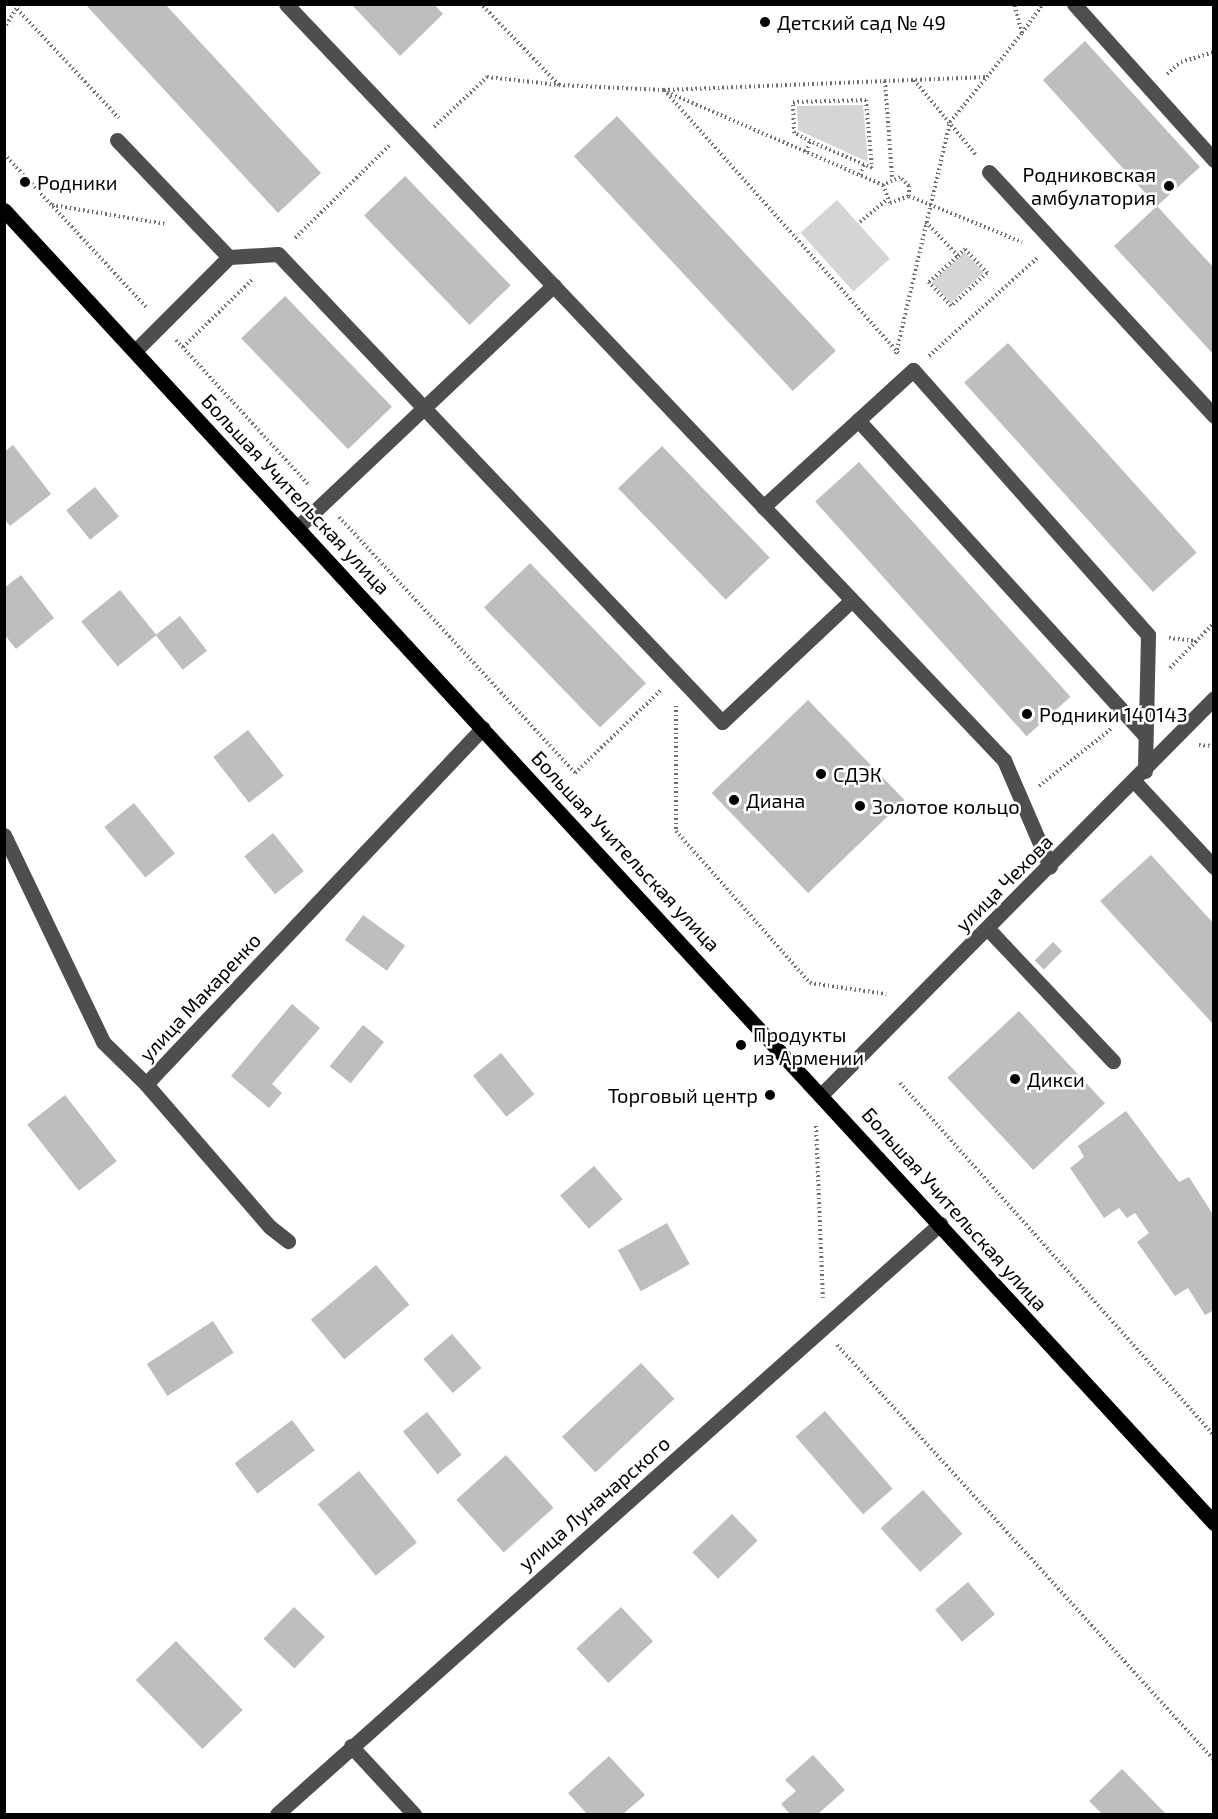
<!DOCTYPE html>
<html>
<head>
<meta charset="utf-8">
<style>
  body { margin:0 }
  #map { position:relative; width:1218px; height:1819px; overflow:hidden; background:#fff; font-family:"Exo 2",sans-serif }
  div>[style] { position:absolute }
  .green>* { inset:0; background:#d5d5d5; transform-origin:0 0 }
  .building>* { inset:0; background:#bebebe; transform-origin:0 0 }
  .path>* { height:4px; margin-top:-2px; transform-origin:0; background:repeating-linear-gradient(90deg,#707070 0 1.5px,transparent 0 4.5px) }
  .minor>* { height:15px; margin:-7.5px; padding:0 7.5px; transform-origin:7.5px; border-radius:7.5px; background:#4e4e4e }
  .major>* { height:15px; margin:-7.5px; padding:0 7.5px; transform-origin:7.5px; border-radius:7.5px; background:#000 }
  .dots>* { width:16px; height:16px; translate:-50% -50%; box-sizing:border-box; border:3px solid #fff; border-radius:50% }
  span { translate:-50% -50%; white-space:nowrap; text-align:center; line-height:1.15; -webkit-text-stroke:5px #fff; paint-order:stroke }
  .poi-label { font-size:20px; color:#000 }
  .left { translate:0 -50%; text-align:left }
  .right { translate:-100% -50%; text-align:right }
  .street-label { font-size:20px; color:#000 }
  .frame { position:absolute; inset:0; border:6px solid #000; pointer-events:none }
</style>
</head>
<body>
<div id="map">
  <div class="green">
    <div style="clip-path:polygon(863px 105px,868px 162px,798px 130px,797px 106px)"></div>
    <div style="left:837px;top:200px;width:79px;height:49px;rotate:48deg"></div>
    <div style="left:965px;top:252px;width:28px;height:45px;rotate:48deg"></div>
  </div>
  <div class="building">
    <div style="clip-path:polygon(85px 4px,165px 4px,321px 173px,278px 213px)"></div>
    <div style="clip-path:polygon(351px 4px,434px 4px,443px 14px,400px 56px)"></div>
    <div style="clip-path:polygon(1085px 41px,1200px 167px,1157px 206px,1214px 268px,1214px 355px,1114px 246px,1157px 206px,1043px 80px)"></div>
    <div style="left:617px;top:116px;width:321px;height:59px;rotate:47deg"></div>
    <div style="left:405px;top:176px;width:152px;height:57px;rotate:46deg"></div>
    <div style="left:285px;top:296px;width:154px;height:61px;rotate:46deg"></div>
    <div style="left:1008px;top:343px;width:282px;height:59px;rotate:48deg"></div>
    <div style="clip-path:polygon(13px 445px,51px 494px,10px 526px,4px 519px,4px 452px)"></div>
    <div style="left:662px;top:446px;width:155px;height:61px;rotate:46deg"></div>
    <div style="left:859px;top:462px;width:316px;height:59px;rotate:48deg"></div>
    <div style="left:95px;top:487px;width:38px;height:37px;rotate:51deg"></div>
    <div style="left:530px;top:563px;width:167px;height:64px;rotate:46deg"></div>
    <div style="clip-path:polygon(21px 575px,54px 618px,16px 649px,4px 634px,4px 588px)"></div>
    <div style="left:120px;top:590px;width:58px;height:50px;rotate:51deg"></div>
    <div style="left:180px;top:616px;width:44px;height:31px;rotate:52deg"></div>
    <div style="left:808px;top:700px;width:139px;height:134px;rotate:46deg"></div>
    <div style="left:248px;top:730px;width:58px;height:44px;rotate:52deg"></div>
    <div style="left:134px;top:803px;width:65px;height:38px;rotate:51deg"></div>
    <div style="left:273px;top:833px;width:49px;height:37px;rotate:51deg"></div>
    <div style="clip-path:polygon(1151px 855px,1214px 924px,1214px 1025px,1100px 901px)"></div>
    <div style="left:363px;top:915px;width:52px;height:31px;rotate:36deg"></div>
    <div style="left:1053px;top:942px;width:13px;height:26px;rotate:45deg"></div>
    <div style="clip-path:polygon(292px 1004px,320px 1028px,272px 1084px,282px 1093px,269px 1108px,231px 1076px)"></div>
    <div style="left:1019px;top:1011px;width:126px;height:98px;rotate:47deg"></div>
    <div style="left:363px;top:1025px;width:27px;height:53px;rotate:39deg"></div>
    <div style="left:501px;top:1053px;width:53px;height:36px;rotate:51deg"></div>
    <div style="left:65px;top:1095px;width:84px;height:48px;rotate:52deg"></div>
    <div style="clip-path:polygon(1126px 1111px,1179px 1182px,1189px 1177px,1214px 1216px,1214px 1310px,1205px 1315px,1188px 1288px,1175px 1296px,1137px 1242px,1149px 1233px,1135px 1213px,1127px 1218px,1119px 1208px,1104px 1218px,1070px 1168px,1084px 1157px,1078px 1146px)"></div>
    <div style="left:594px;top:1166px;width:44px;height:45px;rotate:49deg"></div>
    <div style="left:667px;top:1223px;width:47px;height:56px;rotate:61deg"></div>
    <div style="left:376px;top:1265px;width:52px;height:85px;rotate:50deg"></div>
    <div style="left:213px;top:1321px;width:38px;height:79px;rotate:57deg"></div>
    <div style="left:452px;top:1334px;width:45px;height:38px;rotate:49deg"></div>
    <div style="left:641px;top:1363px;width:49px;height:108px;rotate:47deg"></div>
    <div style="left:825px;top:1411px;width:103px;height:39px;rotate:49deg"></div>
    <div style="left:427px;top:1412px;width:55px;height:31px;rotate:51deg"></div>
    <div style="left:292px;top:1420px;width:38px;height:72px;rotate:53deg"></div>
    <div style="left:506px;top:1455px;width:71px;height:67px;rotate:48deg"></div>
    <div style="left:359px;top:1471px;width:92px;height:53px;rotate:51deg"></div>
    <div style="left:923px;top:1490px;width:59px;height:57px;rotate:48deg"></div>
    <div style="left:732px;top:1514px;width:37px;height:55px;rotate:46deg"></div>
    <div style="left:968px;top:1582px;width:42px;height:43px;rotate:50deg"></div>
    <div style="left:294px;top:1607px;width:43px;height:44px;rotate:44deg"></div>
    <div style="left:621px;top:1607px;width:47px;height:61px;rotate:47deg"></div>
    <div style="left:176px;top:1641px;width:96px;height:56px;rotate:46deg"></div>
    <div style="clip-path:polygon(813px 1755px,845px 1790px,818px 1814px,790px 1814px,781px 1804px,796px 1791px,785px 1780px)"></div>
    <div style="clip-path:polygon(609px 1756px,645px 1795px,623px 1814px,587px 1814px,568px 1793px)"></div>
    <div style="clip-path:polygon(1122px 1769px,1166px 1814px,1102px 1814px,1089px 1801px)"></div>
  </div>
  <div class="path">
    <div style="left:17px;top:9px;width:149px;rotate:46.9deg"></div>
    <div style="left:4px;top:29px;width:29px;rotate:-59deg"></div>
    <div style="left:1022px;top:33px;width:36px;rotate:-54deg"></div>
    <div style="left:1167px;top:74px;width:18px;rotate:-41deg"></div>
    <div style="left:1181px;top:62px;width:34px;rotate:-17deg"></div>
    <div style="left:914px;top:80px;width:97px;rotate:50.4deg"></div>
    <div style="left:885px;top:81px;width:96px;rotate:85.8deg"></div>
    <div style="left:559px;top:85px;width:105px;rotate:2.7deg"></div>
    <div style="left:664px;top:90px;width:323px;rotate:-2.3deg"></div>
    <div style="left:987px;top:77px;width:56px;rotate:-51.5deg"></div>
    <div style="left:1022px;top:33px;width:30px;rotate:-105deg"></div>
    <div style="left:664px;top:90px;width:353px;rotate:48.3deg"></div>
    <div style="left:667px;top:92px;width:235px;rotate:23.3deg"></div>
    <div style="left:883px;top:185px;width:19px;rotate:69deg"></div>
    <div style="left:890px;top:203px;width:20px;rotate:-20deg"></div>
    <div style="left:909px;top:196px;width:10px;rotate:-90deg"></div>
    <div style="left:909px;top:186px;width:13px;rotate:-135deg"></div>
    <div style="left:900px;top:177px;width:19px;rotate:155deg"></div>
    <div style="left:434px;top:127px;width:73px;rotate:-43.3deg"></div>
    <div style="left:487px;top:77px;width:72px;rotate:6.3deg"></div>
    <div style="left:559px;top:85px;width:112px;rotate:-133.9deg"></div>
    <div style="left:806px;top:152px;width:12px;rotate:-70deg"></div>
    <div style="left:810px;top:141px;width:18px;rotate:-153deg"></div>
    <div style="left:794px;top:133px;width:31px;rotate:-92deg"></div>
    <div style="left:793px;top:102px;width:73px;rotate:-1.6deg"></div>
    <div style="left:866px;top:100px;width:68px;rotate:85deg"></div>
    <div style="left:872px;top:168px;width:68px;rotate:-156.5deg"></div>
    <div style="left:4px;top:154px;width:210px;rotate:47.1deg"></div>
    <div style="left:860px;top:175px;width:12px;rotate:-70deg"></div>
    <div style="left:909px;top:196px;width:122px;rotate:22.2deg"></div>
    <div style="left:52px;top:205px;width:116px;rotate:9.5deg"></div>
    <div style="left:860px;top:222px;width:34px;rotate:-40deg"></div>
    <div style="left:926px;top:222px;width:47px;rotate:46.7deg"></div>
    <div style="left:958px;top:256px;width:10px;rotate:-45deg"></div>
    <div style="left:965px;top:249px;width:33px;rotate:47deg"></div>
    <div style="left:987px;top:273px;width:49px;rotate:137.5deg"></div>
    <div style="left:951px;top:306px;width:33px;rotate:-133deg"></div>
    <div style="left:929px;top:282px;width:39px;rotate:-42deg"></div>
    <div style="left:295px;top:238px;width:133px;rotate:-44.4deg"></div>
    <div style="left:176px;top:340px;width:197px;rotate:47.5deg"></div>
    <div style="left:183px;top:347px;width:98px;rotate:-44.2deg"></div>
    <div style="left:896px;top:354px;width:238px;rotate:-76.9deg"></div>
    <div style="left:950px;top:122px;width:57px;rotate:-50.7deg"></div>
    <div style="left:929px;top:356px;width:146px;rotate:-42.2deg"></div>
    <div style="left:339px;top:517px;width:348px;rotate:47.3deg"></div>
    <div style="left:575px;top:773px;width:121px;rotate:-44deg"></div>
    <div style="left:1169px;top:638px;width:27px;rotate:6deg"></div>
    <div style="left:1170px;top:668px;width:63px;rotate:-45.6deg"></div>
    <div style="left:676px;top:706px;width:125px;rotate:90deg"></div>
    <div style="left:676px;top:831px;width:203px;rotate:48.6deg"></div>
    <div style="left:810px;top:983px;width:77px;rotate:8.2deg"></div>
    <div style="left:1199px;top:745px;width:15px;rotate:4deg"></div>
    <div style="left:1039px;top:786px;width:92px;rotate:-38.4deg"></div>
    <div style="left:900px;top:1083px;width:472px;rotate:48.3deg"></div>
    <div style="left:816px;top:1126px;width:172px;rotate:87.7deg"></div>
    <div style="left:837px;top:1345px;width:561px;rotate:47.75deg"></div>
  </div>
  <div class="minor">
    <div style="left:286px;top:4px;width:1043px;rotate:46.48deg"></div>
    <div style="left:1004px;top:760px;width:116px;rotate:66.7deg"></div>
    <div style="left:1074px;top:4px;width:210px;rotate:48.1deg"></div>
    <div style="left:117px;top:140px;width:162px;rotate:46.3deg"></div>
    <div style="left:989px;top:172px;width:332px;rotate:47.3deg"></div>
    <div style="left:135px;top:351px;width:133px;rotate:-45deg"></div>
    <div style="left:229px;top:257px;width:49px;rotate:-3.5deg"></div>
    <div style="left:278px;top:254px;width:645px;rotate:46.51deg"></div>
    <div style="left:722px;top:722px;width:177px;rotate:-43.2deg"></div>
    <div style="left:858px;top:420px;width:426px;rotate:47.7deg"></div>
    <div style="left:763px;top:507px;width:203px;rotate:-42.4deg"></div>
    <div style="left:913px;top:370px;width:354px;rotate:48.4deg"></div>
    <div style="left:1148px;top:635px;width:136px;rotate:91.3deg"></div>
    <div style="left:298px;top:527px;width:352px;rotate:-43.4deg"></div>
    <div style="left:1135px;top:782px;width:116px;rotate:47.1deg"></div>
    <div style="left:4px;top:835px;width:229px;rotate:64.4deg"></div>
    <div style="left:103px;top:1042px;width:60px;rotate:44.3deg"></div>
    <div style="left:146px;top:1084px;width:490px;rotate:-46.6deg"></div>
    <div style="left:988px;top:929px;width:182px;rotate:46.6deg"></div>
    <div style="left:146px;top:1084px;width:189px;rotate:49.1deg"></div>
    <div style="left:270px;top:1227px;width:23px;rotate:38deg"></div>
    <div style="left:822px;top:1094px;width:557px;rotate:-45.29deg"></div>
    <div style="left:351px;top:1746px;width:93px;rotate:47.2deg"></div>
    <div style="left:277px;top:1814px;width:888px;rotate:-41.67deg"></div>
  </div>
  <div class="major">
    <div style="left:4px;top:210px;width:1786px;rotate:47.34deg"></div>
  </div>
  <div class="dots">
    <div style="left:765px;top:22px;background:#000"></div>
    <div style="left:25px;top:182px;background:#000"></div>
    <div style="left:1169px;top:186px;background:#000"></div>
    <div style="left:1027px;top:714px;background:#000"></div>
    <div style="left:821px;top:774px;background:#000"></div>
    <div style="left:734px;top:800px;background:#000"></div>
    <div style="left:860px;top:806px;background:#000"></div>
    <div style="left:741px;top:1045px;background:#000"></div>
    <div style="left:1015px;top:1079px;background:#000"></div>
    <div style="left:770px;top:1095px;background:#000"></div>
  </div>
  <div class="poi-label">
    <span class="left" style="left:777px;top:22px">Детский сад № 49</span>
    <span class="right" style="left:1156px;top:186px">Родниковская<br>амбулатория</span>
    <span class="left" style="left:37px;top:182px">Родники</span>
    <span class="left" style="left:1039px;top:714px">Родники 140143</span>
    <span class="left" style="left:833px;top:774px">СДЭК</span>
    <span class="left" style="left:746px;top:800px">Диана</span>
    <span class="left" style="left:872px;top:806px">Золотое кольцо</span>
    <span class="left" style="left:753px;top:1046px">Продукты<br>из Армении</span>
    <span class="left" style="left:1027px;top:1079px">Дикси</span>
    <span class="right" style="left:758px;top:1095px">Торговый центр</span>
  </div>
  <div class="street-label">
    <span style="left:296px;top:494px;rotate:47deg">Большая Учительская улица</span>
    <span style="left:626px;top:851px;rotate:47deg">Большая Учительская улица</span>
    <span style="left:1004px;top:883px;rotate:-45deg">улица Чехова</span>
    <span style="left:200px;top:997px;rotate:-47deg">улица Макаренко</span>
    <span style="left:955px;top:1209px;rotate:48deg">Большая Учительская улица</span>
    <span style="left:594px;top:1503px;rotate:-41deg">улица Луначарского</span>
  </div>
  <div class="frame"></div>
</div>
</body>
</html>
